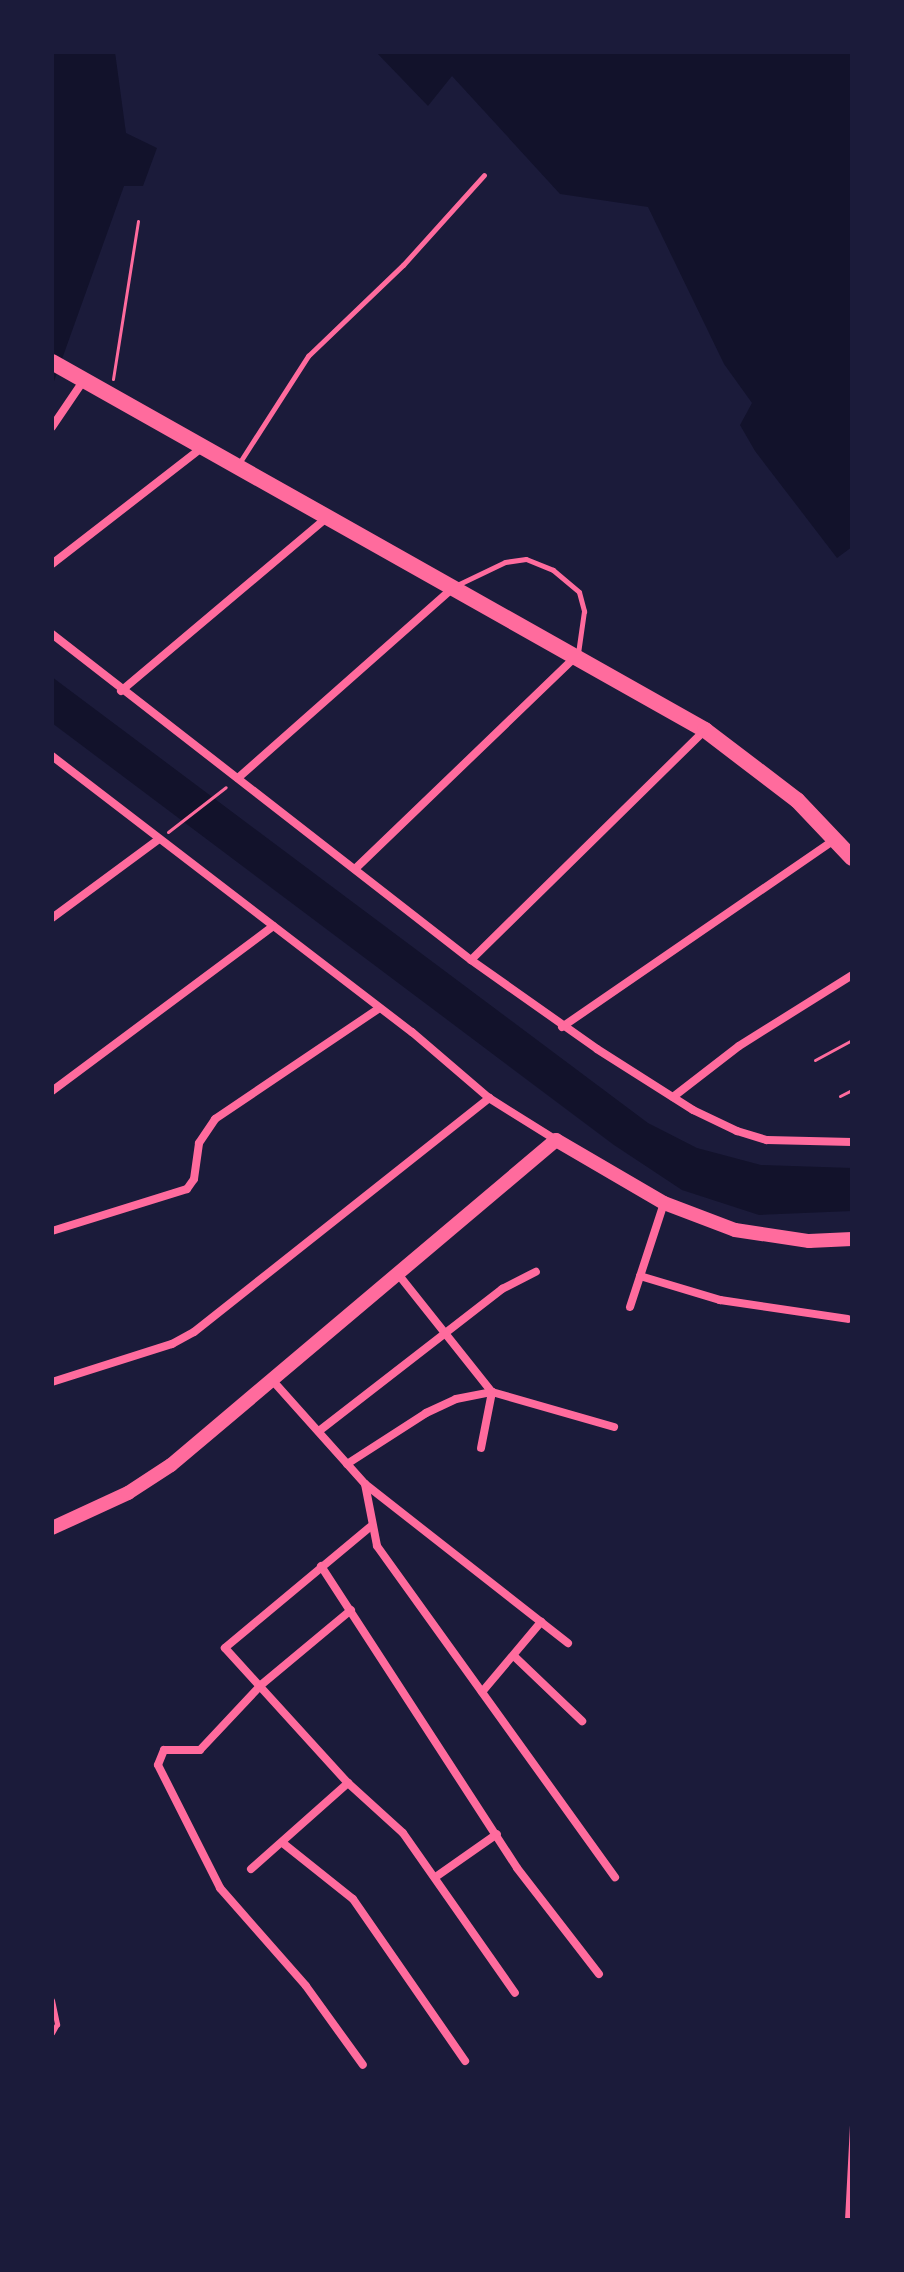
<!DOCTYPE html>
<html>
<head>
<meta charset="utf-8">
<style>
  body { margin:0 }
  #map { position:relative; width:904px; height:2272px; overflow:hidden; background:#1b1b3a; font-family:Rubik,sans-serif }
  div>[style] { position:absolute }
  .water>* { inset:0; background:#12122b }
  .path>* { height:3px; margin:-1.5px; padding:0 1.5px; transform-origin:1.5px; border-radius:1.5px; background:#ff6b9d }
  .service>* { height:5px; margin:-2.5px; padding:0 2.5px; transform-origin:2.5px; border-radius:2.5px; background:#ff6b9d }
  .minor>* { height:8px; margin:-4px; padding:0 4px; transform-origin:4px; border-radius:4px; background:#ff6b9d }
  .tertiary>* { height:14px; margin:-7px; padding:0 7px; transform-origin:7px; border-radius:7px; background:#ff6b9d }
  .primary>* { height:16px; margin:-8px; padding:0 8px; transform-origin:8px; border-radius:8px; background:#ff6b9d }
  span { translate:-50% -50%; white-space:nowrap; text-align:center; line-height:1.15; -webkit-text-stroke:8px #1b1b3a; paint-order:stroke }
  .frame { position:absolute; inset:0; border:54px solid #1b1b3a; pointer-events:none }
</style>
</head>
<body>
<div id="map">
  <div class="water">
    <div style="clip-path:polygon(53px 52px,115px 52px,126px 133px,157px 148px,143px 186px,124px 186px,52px 387px)"></div>
    <div style="clip-path:polygon(376px 52px,852px 52px,852px 547px,837px 558px,755px 451px,740px 425px,752px 403px,724px 364px,648px 207px,560px 194px,452px 76px,428px 106px)"></div>
    <div style="clip-path:polygon(52px 677px,648px 1123px,697px 1148px,761px 1165px,852px 1168px,852px 1211px,759px 1215px,682px 1190px,614px 1145px,52px 723px)"></div>
  </div>
  <div class="path">
    <div style="left:113px;top:379px;width:160px;rotate:-81deg"></div>
    <div style="left:168px;top:832px;width:73px;rotate:-37.8deg"></div>
    <div style="left:815px;top:1060px;width:42px;rotate:-28.4deg"></div>
    <div style="left:840px;top:1096px;width:13px;rotate:-27deg"></div>
  </div>
  <div class="service">
    <div style="left:238px;top:465px;width:130px;rotate:-57.3deg"></div>
    <div style="left:308px;top:356px;width:132px;rotate:-43.8deg"></div>
    <div style="left:403px;top:265px;width:121px;rotate:-48deg"></div>
    <div style="left:455px;top:586px;width:55px;rotate:-25.6deg"></div>
    <div style="left:505px;top:562px;width:21px;rotate:-8deg"></div>
    <div style="left:526px;top:559px;width:29px;rotate:22deg"></div>
    <div style="left:553px;top:570px;width:34px;rotate:40deg"></div>
    <div style="left:579px;top:592px;width:20px;rotate:75deg"></div>
    <div style="left:584px;top:611px;width:42px;rotate:98.1deg"></div>
    <div style="left:52px;top:2000px;width:25px;rotate:78deg"></div>
    <div style="left:57px;top:2024px;width:10px;rotate:119deg"></div>
    <div style="left:847px;top:2220px;width:96px;rotate:-87deg"></div>
  </div>
  <div class="minor">
    <div style="left:52px;top:427px;width:57px;rotate:-55.8deg"></div>
    <div style="left:52px;top:564px;width:191px;rotate:-37.8deg"></div>
    <div style="left:52px;top:634px;width:531px;rotate:37.88deg"></div>
    <div style="left:471px;top:960px;width:154px;rotate:35.2deg"></div>
    <div style="left:597px;top:1049px;width:114px;rotate:32.4deg"></div>
    <div style="left:693px;top:1110px;width:49px;rotate:25.5deg"></div>
    <div style="left:737px;top:1131px;width:31px;rotate:17deg"></div>
    <div style="left:767px;top:1140px;width:85px;rotate:1.3deg"></div>
    <div style="left:121px;top:691px;width:272px;rotate:-40.1deg"></div>
    <div style="left:52px;top:756px;width:454px;rotate:37.5deg"></div>
    <div style="left:412px;top:1032px;width:101px;rotate:40.6deg"></div>
    <div style="left:489px;top:1098px;width:79px;rotate:32.1deg"></div>
    <div style="left:238px;top:778px;width:288px;rotate:-41.5deg"></div>
    <div style="left:355px;top:869px;width:308px;rotate:-43.9deg"></div>
    <div style="left:52px;top:918px;width:133px;rotate:-36.4deg"></div>
    <div style="left:471px;top:960px;width:328px;rotate:-44.5deg"></div>
    <div style="left:562px;top:1027px;width:332px;rotate:-34.5deg"></div>
    <div style="left:52px;top:1091px;width:276px;rotate:-36.7deg"></div>
    <div style="left:673px;top:1097px;width:83px;rotate:-37.7deg"></div>
    <div style="left:739px;top:1046px;width:133px;rotate:-32.1deg"></div>
    <div style="left:52px;top:1231px;width:141px;rotate:-17.3deg"></div>
    <div style="left:187px;top:1189px;width:12px;rotate:-55deg"></div>
    <div style="left:194px;top:1179px;width:36px;rotate:-82deg"></div>
    <div style="left:199px;top:1143px;width:29px;rotate:-56deg"></div>
    <div style="left:215px;top:1119px;width:197px;rotate:-34deg"></div>
    <div style="left:398px;top:1274px;width:151px;rotate:51.5deg"></div>
    <div style="left:492px;top:1392px;width:127px;rotate:16deg"></div>
    <div style="left:640px;top:1276px;width:84px;rotate:16.7deg"></div>
    <div style="left:720px;top:1300px;width:129px;rotate:8.4deg"></div>
    <div style="left:630px;top:1307px;width:109px;rotate:-71.9deg"></div>
    <div style="left:273px;top:1381px;width:138px;rotate:48.2deg"></div>
    <div style="left:365px;top:1484px;width:258px;rotate:38.1deg"></div>
    <div style="left:52px;top:1382px;width:126px;rotate:-17.6deg"></div>
    <div style="left:172px;top:1344px;width:25px;rotate:-29deg"></div>
    <div style="left:194px;top:1332px;width:377px;rotate:-38.4deg"></div>
    <div style="left:319px;top:1431px;width:232px;rotate:-37.8deg"></div>
    <div style="left:502px;top:1289px;width:38px;rotate:-27deg"></div>
    <div style="left:347px;top:1464px;width:94px;rotate:-32.8deg"></div>
    <div style="left:426px;top:1413px;width:33px;rotate:-25deg"></div>
    <div style="left:456px;top:1399px;width:37px;rotate:-11deg"></div>
    <div style="left:492px;top:1392px;width:57px;rotate:101.1deg"></div>
    <div style="left:365px;top:1484px;width:63px;rotate:79deg"></div>
    <div style="left:377px;top:1546px;width:408px;rotate:54.3deg"></div>
    <div style="left:370px;top:1527px;width:189px;rotate:140.2deg"></div>
    <div style="left:225px;top:1648px;width:183px;rotate:47.7deg"></div>
    <div style="left:348px;top:1783px;width:74px;rotate:42.3deg"></div>
    <div style="left:403px;top:1833px;width:195px;rotate:55deg"></div>
    <div style="left:321px;top:1566px;width:360px;rotate:57deg"></div>
    <div style="left:517px;top:1868px;width:134px;rotate:52.3deg"></div>
    <div style="left:351px;top:1610px;width:117px;rotate:140.2deg"></div>
    <div style="left:261px;top:1685px;width:89px;rotate:133.2deg"></div>
    <div style="left:200px;top:1750px;width:36px;rotate:180deg"></div>
    <div style="left:164px;top:1750px;width:16px;rotate:112deg"></div>
    <div style="left:158px;top:1765px;width:138px;rotate:63.2deg"></div>
    <div style="left:220px;top:1888px;width:130px;rotate:48.7deg"></div>
    <div style="left:306px;top:1986px;width:97px;rotate:54.2deg"></div>
    <div style="left:515px;top:1657px;width:93px;rotate:43.7deg"></div>
    <div style="left:482px;top:1692px;width:92px;rotate:-49.9deg"></div>
    <div style="left:284px;top:1844px;width:88px;rotate:38.6deg"></div>
    <div style="left:353px;top:1899px;width:197px;rotate:55.3deg"></div>
    <div style="left:251px;top:1869px;width:130px;rotate:-41.6deg"></div>
    <div style="left:437px;top:1876px;width:73px;rotate:-35deg"></div>
  </div>
  <div class="tertiary">
    <div style="left:52px;top:1528px;width:84px;rotate:-24.7deg"></div>
    <div style="left:128px;top:1493px;width:51px;rotate:-33.1deg"></div>
    <div style="left:171px;top:1465px;width:504px;rotate:-40.17deg"></div>
    <div style="left:556px;top:1140px;width:125px;rotate:30.3deg"></div>
    <div style="left:664px;top:1203px;width:76px;rotate:20.8deg"></div>
    <div style="left:735px;top:1230px;width:75px;rotate:8.5deg"></div>
    <div style="left:809px;top:1241px;width:43px;rotate:-2.7deg"></div>
  </div>
  <div class="primary">
    <div style="left:52px;top:362px;width:750px;rotate:29.4deg"></div>
    <div style="left:705px;top:730px;width:116px;rotate:37.3deg"></div>
    <div style="left:797px;top:800px;width:80px;rotate:46.5deg"></div>
  </div>
  <div class="frame"></div>
</div>
</body>
</html>
